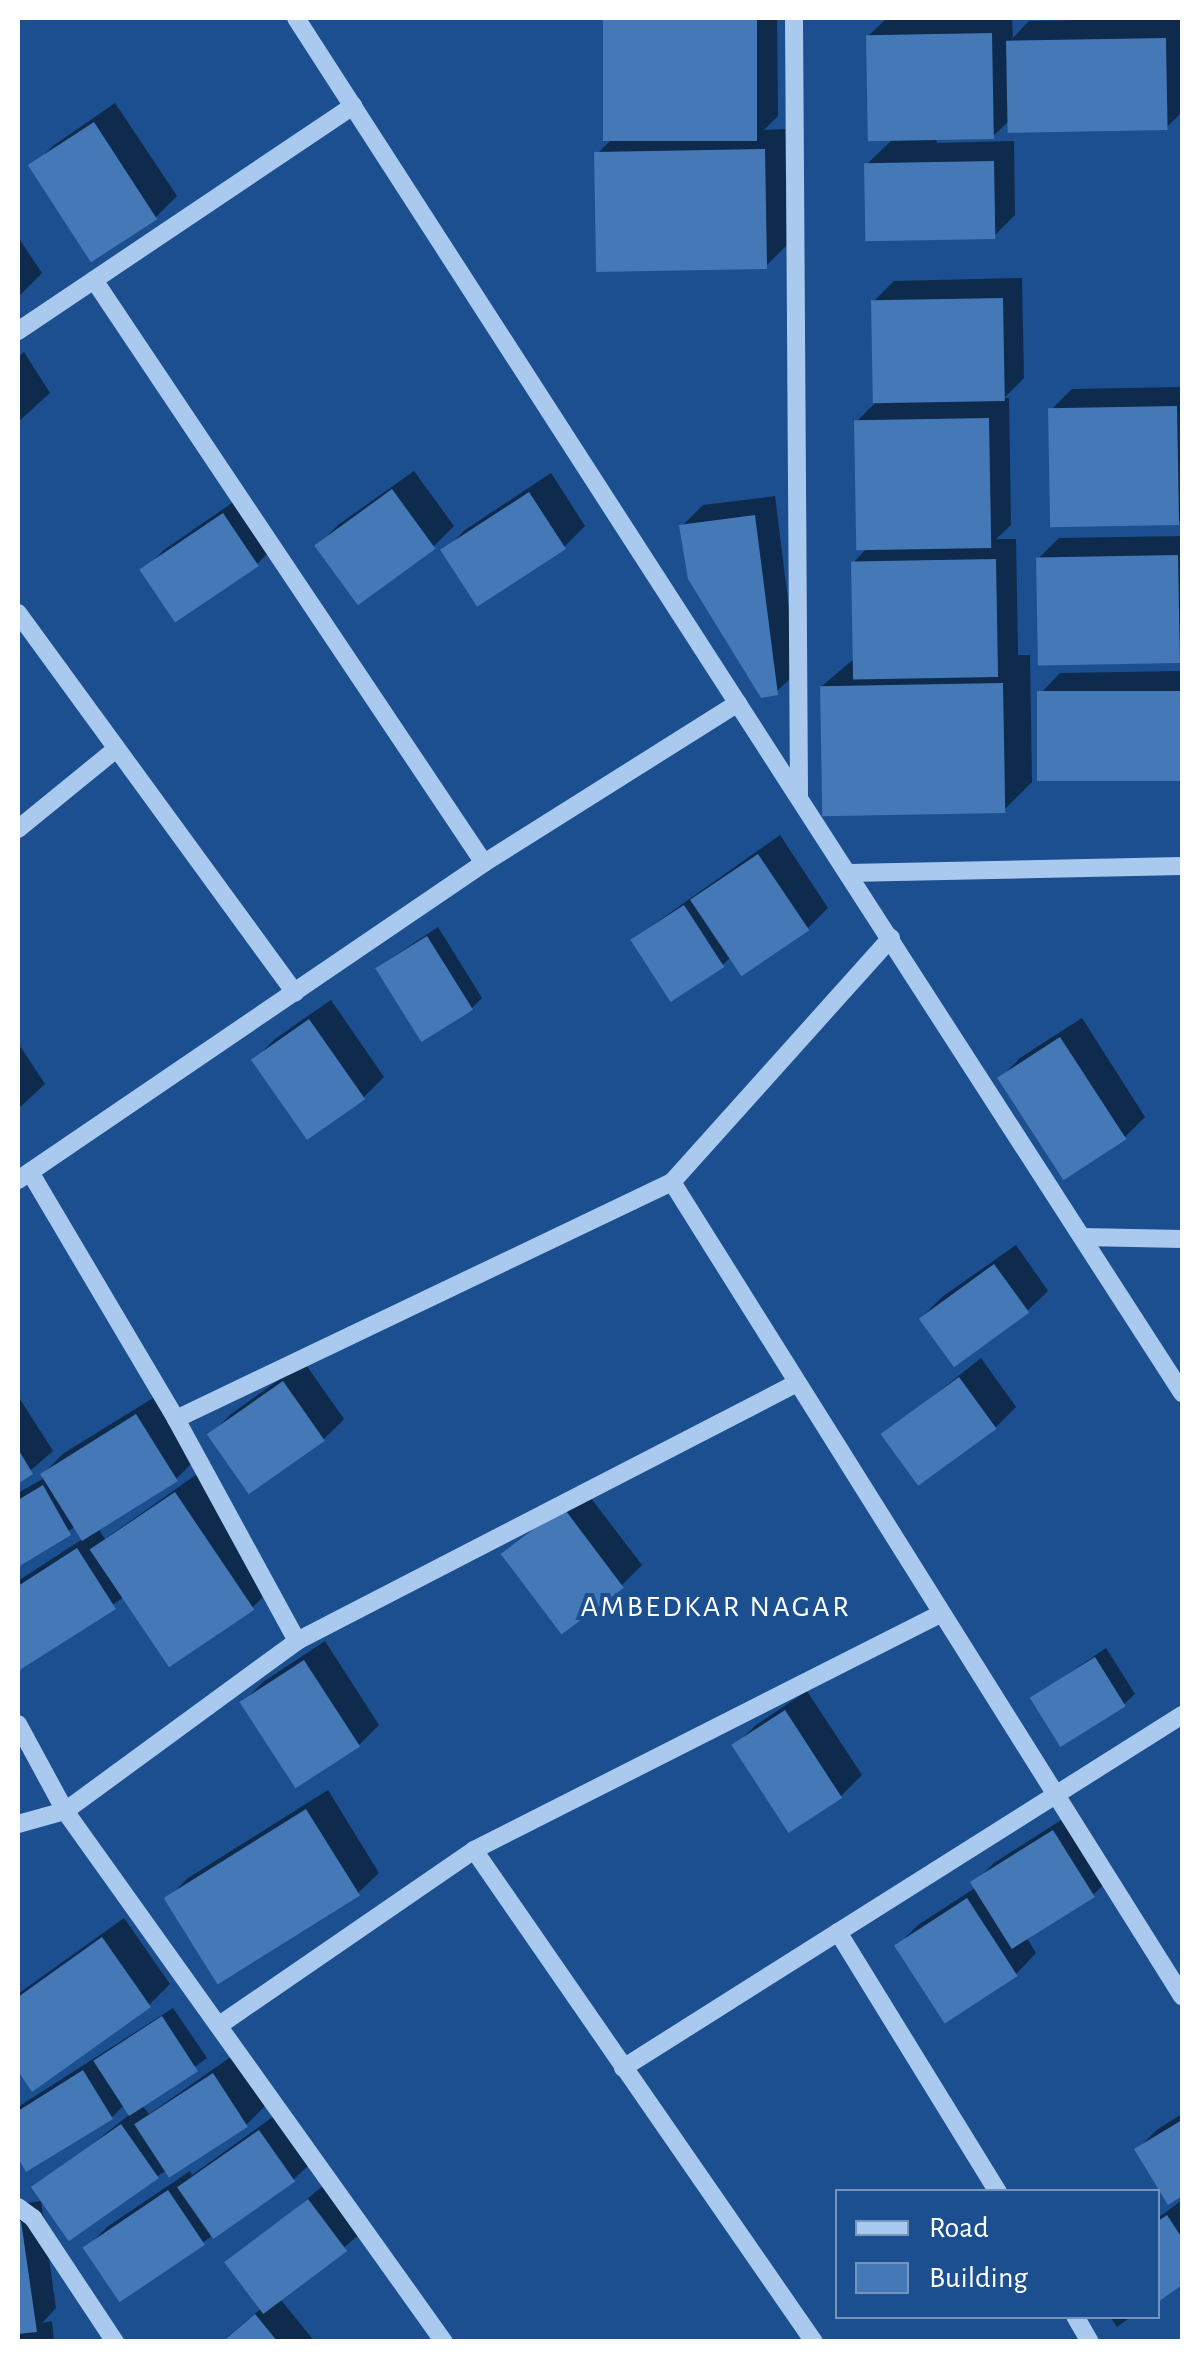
<!DOCTYPE html>
<html>
<head>
<meta charset="utf-8">
<style>
  body { margin:0 }
  #map { position:relative; width:1200px; height:2359px; overflow:hidden; background:#1b4f8f; font-family:"Alegreya Sans",sans-serif }
  div>[style] { position:absolute }
  .shadow>* { inset:0; background:#0007 }
  .building>* { inset:0; background:#4478b7; transform-origin:0 0 }
  .minor>* { height:18px; margin:-9px; padding:0 9px; transform-origin:9px; border-radius:9px; background:#a9c9ee }
  span { translate:-50% -50%; white-space:nowrap; text-align:center; line-height:1.15; -webkit-text-stroke:8px #1b4f8f; paint-order:stroke }
  .neighbourhood-label { font-size:30px; color:#fff; letter-spacing:2.5px }
  .frame { position:absolute; inset:0; border:20px solid #fff; pointer-events:none }
  .legend { position:absolute; left:835px; top:2189px; width:325px; height:130px; box-sizing:border-box; background:#1b4f8f; border:2px solid #7695bc; margin:0; padding:12px 18px; list-style:none; font-size:30px; color:#fff }
  .legend li { display:flex; align-items:center; gap:20px; height:50px }
  .legend b { width:50px; border:2px solid #7695bc }
</style>
</head>
<body>
<div id="map">
  <div class="shadow">
    <div style="clip-path:polygon(607px 18px,777px 18px,778px 116px,764px 130px,785px 129px,787px 245px,766px 266px,596px 155px,613px 138px)"></div>
    <div style="clip-path:polygon(887px 18px,1012px 18px,1013px 38px,1029px 21px,1182px 18px,1182px 112px,1166px 128px,1009px 121px,993px 136px,936px 138px,937px 143px,1014px 141px,1015px 215px,994px 236px,867px 164px,893px 139px,868px 36px)"></div>
    <div style="clip-path:polygon(115px 103px,177px 196px,156px 217px,32px 167px,53px 146px)"></div>
    <div style="clip-path:polygon(18px 237px,42px 273px,18px 297px)"></div>
    <div style="clip-path:polygon(1022px 278px,1024px 378px,1004px 398px,1009px 398px,1011px 525px,996px 539px,1016px 539px,1018px 655px,1030px 655px,1032px 782px,1004px 810px,822px 686px,855px 658px,853px 563px,868px 547px,857px 421px,875px 403px,873px 302px,894px 281px)"></div>
    <div style="clip-path:polygon(24px 352px,50px 393px,18px 422px,18px 357px)"></div>
    <div style="clip-path:polygon(1182px 387px,1182px 518px,1178px 523px,1051px 410px,1072px 389px)"></div>
    <div style="clip-path:polygon(414px 471px,454px 526px,433px 547px,317px 546px,338px 525px)"></div>
    <div style="clip-path:polygon(551px 473px,585px 526px,564px 547px,444px 551px,465px 530px)"></div>
    <div style="clip-path:polygon(245px 494px,278px 543px,257px 564px,143px 571px,164px 550px)"></div>
    <div style="clip-path:polygon(775px 496px,797px 672px,776px 692px,682px 526px,703px 505px)"></div>
    <div style="clip-path:polygon(1182px 536px,1179px 660px,1038px 559px,1059px 538px)"></div>
    <div style="clip-path:polygon(1182px 671px,1182px 778px,1042px 780px,1040px 694px,1060px 673px)"></div>
    <div style="clip-path:polygon(780px 835px,828px 908px,807px 929px,732px 956px,722px 965px,633px 939px)"></div>
    <div style="clip-path:polygon(438px 927px,482px 998px,471px 1009px,378px 967px)"></div>
    <div style="clip-path:polygon(331px 1000px,384px 1077px,363px 1098px,254px 1060px,275px 1039px)"></div>
    <div style="clip-path:polygon(1082px 1018px,1145px 1117px,1124px 1138px,1000px 1078px,1020px 1058px)"></div>
    <div style="clip-path:polygon(18px 1043px,45px 1084px,18px 1109px)"></div>
    <div style="clip-path:polygon(1016px 1245px,1048px 1291px,1027px 1311px,921px 1318px,942px 1297px)"></div>
    <div style="clip-path:polygon(981px 1358px,1016px 1407px,996px 1427px,884px 1435px)"></div>
    <div style="clip-path:polygon(304px 1362px,344px 1419px,323px 1440px,211px 1434px,231px 1414px)"></div>
    <div style="clip-path:polygon(158px 1395px,197px 1458px,176px 1479px,98px 1528px,105px 1539px,197px 1474px,273px 1587px,252px 1608px,124px 1597px,18px 1668px,18px 1581px,84px 1538px,76px 1526px,18px 1564px,18px 1493px,46px 1477px,44px 1473px,64px 1453px)"></div>
    <div style="clip-path:polygon(18px 1396px,53px 1451px,18px 1481px)"></div>
    <div style="clip-path:polygon(584px 1489px,642px 1565px,621px 1586px,504px 1554px)"></div>
    <div style="clip-path:polygon(325px 1641px,379px 1725px,358px 1746px,242px 1703px,263px 1682px)"></div>
    <div style="clip-path:polygon(1106px 1648px,1135px 1694px,1124px 1704px,1033px 1698px)"></div>
    <div style="clip-path:polygon(807px 1691px,862px 1775px,841px 1796px,735px 1745px,756px 1725px)"></div>
    <div style="clip-path:polygon(328px 1790px,379px 1873px,358px 1893px,168px 1898px,188px 1878px)"></div>
    <div style="clip-path:polygon(1075px 1811px,1114px 1874px,1093px 1895px,1026px 1937px,1036px 1953px,1016px 1974px,944px 2020px,897px 1946px,918px 1925px,975px 1888px,973px 1884px,994px 1863px)"></div>
    <div style="clip-path:polygon(124px 1918px,170px 1984px,149px 2005px,33px 2088px,18px 2067px,18px 1994px)"></div>
    <div style="clip-path:polygon(173px 2008px,207px 2058px,142px 2105px,149px 2114px,235px 2054px,267px 2104px,247px 2124px,157px 2176px,36px 2189px,130px 2114px,124px 2105px,112px 2117px,27px 2169px,18px 2153px,18px 2107px)"></div>
    <div style="clip-path:polygon(281px 2111px,314px 2160px,293px 2180px,121px 2299px,86px 2248px,107px 2227px,190px 2171px,192px 2175px)"></div>
    <div style="clip-path:polygon(1182px 2114px,1182px 2193px,1169px 2201px,1137px 2149px,1158px 2129px)"></div>
    <div style="clip-path:polygon(330px 2180px,366px 2229px,281px 2300px,315px 2342px,221px 2342px,263px 2307px,229px 2264px)"></div>
    <div style="clip-path:polygon(1182px 2200px,1182px 2282px,1158px 2299px,1158px 2218px)"></div>
    <div style="clip-path:polygon(41px 2201px,56px 2308px,42px 2323px,52px 2321px,54px 2342px,18px 2342px,18px 2204px)"></div>
    <div style="clip-path:polygon(1110px 2316px,1132px 2316px,1117px 2327px)"></div>
  </div>
  <div class="building">
    <div style="left:603px;top:18px;width:154px;height:123px"></div>
    <div style="left:992px;top:33px;width:106px;height:126px;rotate:89deg"></div>
    <div style="left:1166px;top:38px;width:92px;height:160px;rotate:89deg"></div>
    <div style="left:94px;top:122px;width:116px;height:79px;rotate:57deg"></div>
    <div style="left:765px;top:149px;width:120px;height:171px;rotate:89deg"></div>
    <div style="left:994px;top:161px;width:78px;height:130px;rotate:89deg"></div>
    <div style="left:1003px;top:298px;width:103px;height:132px;rotate:89deg"></div>
    <div style="left:1177px;top:406px;width:119px;height:129px;rotate:89deg"></div>
    <div style="left:989px;top:418px;width:130px;height:135px;rotate:89deg"></div>
    <div style="left:392px;top:489px;width:74px;height:96px;rotate:54deg"></div>
    <div style="left:529px;top:492px;width:68px;height:106px;rotate:57deg"></div>
    <div style="left:223px;top:513px;width:64px;height:101px;rotate:56deg"></div>
    <div style="clip-path:polygon(755px 515px,778px 695px,761px 698px,688px 579px,679px 525px)"></div>
    <div style="left:1178px;top:555px;width:108px;height:142px;rotate:89deg"></div>
    <div style="left:996px;top:559px;width:118px;height:145px;rotate:89deg"></div>
    <div style="left:1003px;top:683px;width:130px;height:183px;rotate:89deg"></div>
    <div style="left:1182px;top:691px;width:90px;height:145px;rotate:90deg"></div>
    <div style="left:758px;top:854px;width:92px;height:82px;rotate:56deg"></div>
    <div style="left:684px;top:905px;width:74px;height:64px;rotate:57deg"></div>
    <div style="left:427px;top:936px;width:87px;height:61px;rotate:58deg"></div>
    <div style="left:309px;top:1019px;width:98px;height:71px;rotate:55deg"></div>
    <div style="left:1060px;top:1037px;width:122px;height:75px;rotate:57deg"></div>
    <div style="left:994px;top:1264px;width:60px;height:93px;rotate:54deg"></div>
    <div style="left:959px;top:1377px;width:64px;height:97px;rotate:54deg"></div>
    <div style="left:283px;top:1381px;width:73px;height:93px;rotate:55deg"></div>
    <div style="left:136px;top:1414px;width:79px;height:113px;rotate:58deg"></div>
    <div style="clip-path:polygon(18px 1449px,33px 1474px,18px 1484px)"></div>
    <div style="clip-path:polygon(43px 1485px,71px 1535px,18px 1567px,18px 1500px)"></div>
    <div style="left:175px;top:1492px;width:142px;height:103px;rotate:56deg"></div>
    <div style="left:563px;top:1507px;width:101px;height:78px;rotate:53deg"></div>
    <div style="clip-path:polygon(77px 1548px,116px 1609px,18px 1671px,18px 1586px)"></div>
    <div style="left:1095px;top:1657px;width:58px;height:77px;rotate:58deg"></div>
    <div style="left:304px;top:1660px;width:103px;height:77px;rotate:57deg"></div>
    <div style="left:785px;top:1710px;width:105px;height:64px;rotate:57deg"></div>
    <div style="left:306px;top:1809px;width:102px;height:168px;rotate:58deg"></div>
    <div style="left:1053px;top:1830px;width:79px;height:98px;rotate:58deg"></div>
    <div style="left:967px;top:1898px;width:93px;height:87px;rotate:57deg"></div>
    <div style="clip-path:polygon(102px 1937px,151px 2007px,32px 2092px,18px 2071px,18px 1997px)"></div>
    <div style="left:162px;top:2016px;width:66px;height:82px;rotate:57deg"></div>
    <div style="clip-path:polygon(83px 2070px,113px 2119px,26px 2172px,18px 2158px,18px 2111px)"></div>
    <div style="left:213px;top:2073px;width:64px;height:94px;rotate:57deg"></div>
    <div style="clip-path:polygon(1182px 2120px,1182px 2196px,1168px 2205px,1134px 2149px)"></div>
    <div style="left:121px;top:2124px;width:66px;height:110px;rotate:55deg"></div>
    <div style="left:259px;top:2130px;width:63px;height:100px;rotate:55deg"></div>
    <div style="left:168px;top:2190px;width:66px;height:103px;rotate:56deg"></div>
    <div style="left:308px;top:2199px;width:65px;height:105px;rotate:53deg"></div>
    <div style="clip-path:polygon(1167px 2215px,1182px 2238px,1182px 2285px,1158px 2302px,1158px 2221px)"></div>
    <div style="clip-path:polygon(18px 2221px,21px 2221px,37px 2332px,18px 2334px)"></div>
    <div style="clip-path:polygon(255px 2314px,278px 2342px,222px 2342px)"></div>
  </div>
  <div class="minor">
    <div style="left:296px;top:18px;width:1636px;rotate:57.2deg"></div>
    <div style="left:794px;top:18px;width:780px;rotate:89.63deg"></div>
    <div style="left:94px;top:280px;width:701px;rotate:56.22deg"></div>
    <div style="left:18px;top:331px;width:404px;rotate:-33.9deg"></div>
    <div style="left:18px;top:613px;width:470px;rotate:53.9deg"></div>
    <div style="left:18px;top:829px;width:125px;rotate:-39.2deg"></div>
    <div style="left:848px;top:873px;width:334px;rotate:-1.2deg"></div>
    <div style="left:30px;top:1172px;width:287px;rotate:59.4deg"></div>
    <div style="left:176px;top:1419px;width:253px;rotate:61.4deg"></div>
    <div style="left:18px;top:1180px;width:564px;rotate:-34.23deg"></div>
    <div style="left:484px;top:863px;width:300px;rotate:-32.2deg"></div>
    <div style="left:672px;top:1182px;width:961px;rotate:57.93deg"></div>
    <div style="left:1082px;top:1237px;width:100px;rotate:1.1deg"></div>
    <div style="left:176px;top:1419px;width:550px;rotate:-25.54deg"></div>
    <div style="left:672px;top:1182px;width:328px;rotate:-48.1deg"></div>
    <div style="left:18px;top:1724px;width:99px;rotate:61.6deg"></div>
    <div style="left:65px;top:1811px;width:652px;rotate:54.48deg"></div>
    <div style="left:18px;top:1824px;width:49px;rotate:-15.5deg"></div>
    <div style="left:65px;top:1811px;width:288px;rotate:-36.2deg"></div>
    <div style="left:297px;top:1641px;width:563px;rotate:-27.29deg"></div>
    <div style="left:474px;top:1850px;width:598px;rotate:55.35deg"></div>
    <div style="left:838px;top:1932px;width:305px;rotate:58.4deg"></div>
    <div style="left:221px;top:2024px;width:307px;rotate:-34.5deg"></div>
    <div style="left:474px;top:1850px;width:522px;rotate:-26.86deg"></div>
    <div style="left:623px;top:2068px;width:661px;rotate:-32.27deg"></div>
    <div style="left:18px;top:2207px;width:19px;rotate:36deg"></div>
    <div style="left:33px;top:2218px;width:149px;rotate:56.5deg"></div>
    <div style="left:1075px;top:2316px;width:30px;rotate:60deg"></div>
  </div>
  <div class="neighbourhood-label">
    <span style="left:716px;top:1607px">AMBEDKAR NAGAR</span>
  </div>
  <div class="frame"></div>
  <ul class="legend">
  <li><b style="height:12px;background:#a9c9ee"></b>Road</li>
  <li><b style="height:28px;background:#4478b7"></b>Building</li>
  </ul>
</div>
</body>
</html>
